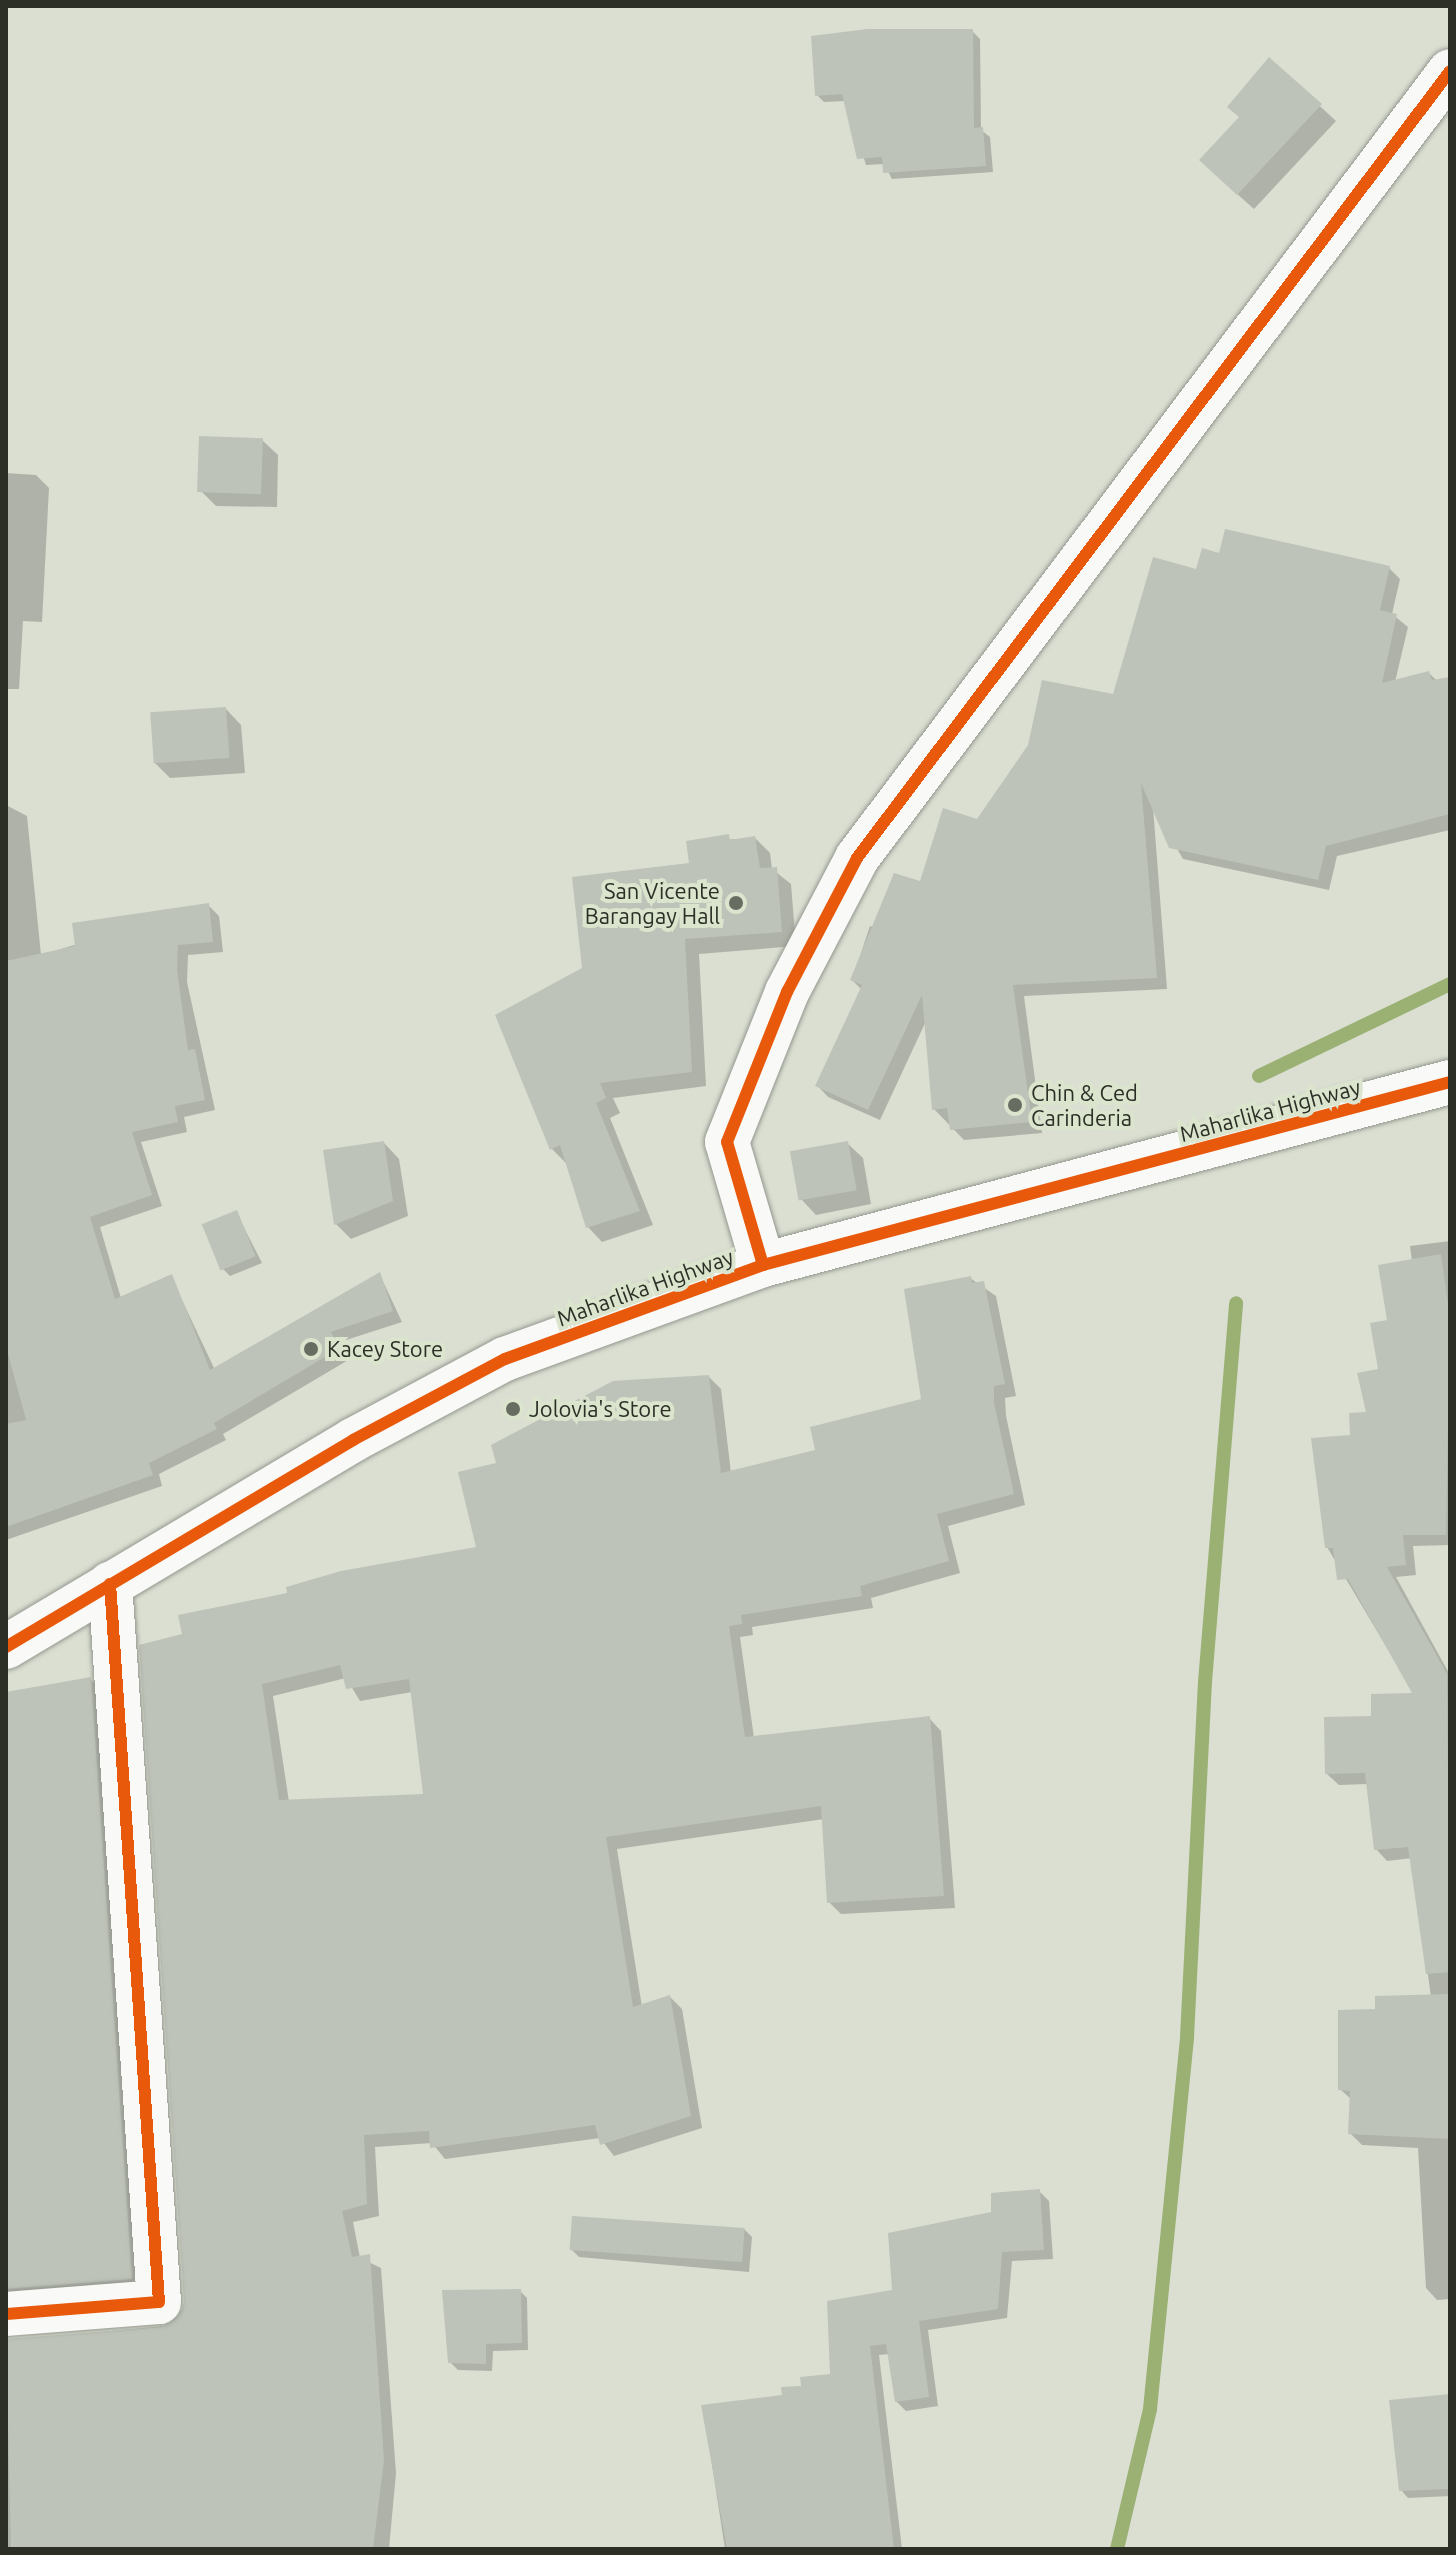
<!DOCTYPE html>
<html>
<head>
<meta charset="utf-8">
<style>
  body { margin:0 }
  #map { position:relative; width:1456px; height:2555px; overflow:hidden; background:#dadfd2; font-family:Ubuntu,sans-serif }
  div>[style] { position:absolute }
  .shadow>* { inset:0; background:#0003 }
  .stream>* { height:14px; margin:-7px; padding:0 7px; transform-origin:7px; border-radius:7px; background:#9bb174 }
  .building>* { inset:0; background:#bec3b9; transform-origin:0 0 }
  .roads { filter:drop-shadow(0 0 2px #94978e) drop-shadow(0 0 2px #94978e) }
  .minor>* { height:44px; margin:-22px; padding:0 22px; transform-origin:22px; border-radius:22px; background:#f9faf8 }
  .highway>* { height:44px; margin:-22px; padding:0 22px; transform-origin:22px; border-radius:22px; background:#f9faf8 }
  .cycleway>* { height:12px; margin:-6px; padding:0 6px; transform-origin:6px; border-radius:6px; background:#e8590c }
  .dots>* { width:22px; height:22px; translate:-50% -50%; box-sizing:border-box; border:4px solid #dbe4cd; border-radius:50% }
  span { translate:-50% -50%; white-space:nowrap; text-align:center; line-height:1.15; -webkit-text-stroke:8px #dbe4cd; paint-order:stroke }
  .poi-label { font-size:22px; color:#2b2f26 }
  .right { translate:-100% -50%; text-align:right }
  .left { translate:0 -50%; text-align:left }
  .street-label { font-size:22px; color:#2b2f26 }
  .frame { position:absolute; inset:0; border:8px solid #2b2f26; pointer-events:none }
</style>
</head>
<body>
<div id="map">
  <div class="shadow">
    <div style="clip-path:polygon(972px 31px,980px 39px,981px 130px,990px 137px,993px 172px,892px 179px,884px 164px,866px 165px,846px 101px,824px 102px,817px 95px)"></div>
    <div style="clip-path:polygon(1270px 60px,1336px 121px,1254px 209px,1217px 176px)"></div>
    <div style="clip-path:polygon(262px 440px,278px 455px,277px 507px,216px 506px,201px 491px)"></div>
    <div style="clip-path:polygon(6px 473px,36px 475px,49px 488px,42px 622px,23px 621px,19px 689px,6px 689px)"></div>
    <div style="clip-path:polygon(1221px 556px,1389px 568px,1400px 579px,1392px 614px,1408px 627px,1395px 682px,1429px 673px,1437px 681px,1450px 679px,1450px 830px,1337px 856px,1329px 890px,1183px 859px,1153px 807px,1167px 989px,1024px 996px,1042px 1133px,964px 1140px,934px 1109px,926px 1021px,880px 1120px,828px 1097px,817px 1085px,862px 990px,852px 980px,870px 926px,879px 929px,977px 821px,1115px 696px,1197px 572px)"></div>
    <div style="clip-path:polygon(226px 709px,241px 725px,245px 773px,170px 778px,155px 763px)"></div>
    <div style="clip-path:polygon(6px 805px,27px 816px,41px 955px,208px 905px,219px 916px,223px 952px,188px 955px,187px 982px,215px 1110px,184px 1117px,187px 1132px,141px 1142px,162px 1206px,100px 1227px,121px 1298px,171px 1277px,215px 1370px,380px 1275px,402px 1322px,340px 1342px,350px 1359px,223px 1434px,226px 1440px,159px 1474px,162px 1486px,6px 1540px)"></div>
    <div style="clip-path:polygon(755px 838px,770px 853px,772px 869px,791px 884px,796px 946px,699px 954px,706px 1086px,613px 1098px,620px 1113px,610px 1118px,653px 1225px,602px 1242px,588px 1227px,566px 1163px,551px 1148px,584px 969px,691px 865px,688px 842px)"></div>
    <div style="clip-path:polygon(384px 1143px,399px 1159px,408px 1216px,351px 1239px,336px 1224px)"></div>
    <div style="clip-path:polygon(847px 1143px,863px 1158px,871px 1204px,816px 1215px,801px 1199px)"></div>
    <div style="clip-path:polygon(236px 1212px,262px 1263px,230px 1276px,223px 1269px)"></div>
    <div style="clip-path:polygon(1450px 1241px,1450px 1545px,1413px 1546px,1416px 1575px,1396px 1577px,1450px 1675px,1450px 2299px,1437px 2300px,1426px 2288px,1418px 2148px,1362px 2145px,1350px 2133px,1352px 2100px,1340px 2089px,1377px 2011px,1431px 1997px,1412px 1858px,1387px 1861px,1376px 1849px,1368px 1784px,1339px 1785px,1327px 1774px,1374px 1718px,1415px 1695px,1327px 1547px,1314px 1440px,1352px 1436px,1369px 1414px,1412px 1261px,1410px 1246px)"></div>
    <div style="clip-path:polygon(evenodd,970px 1278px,996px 1296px,1016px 1396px,1005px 1398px,1006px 1416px,1025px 1505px,948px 1526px,960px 1573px,871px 1598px,873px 1608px,752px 1627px,753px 1635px,740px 1637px,754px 1738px,929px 1718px,941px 1731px,955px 1908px,841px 1914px,829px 1902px,824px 1819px,617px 1849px,642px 2007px,670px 1997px,682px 2009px,702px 2128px,614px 2156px,600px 2138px,445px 2159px,432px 2143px,375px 2147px,379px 2216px,353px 2222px,360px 2258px,381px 2268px,396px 2473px,389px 2549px,6px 2549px,6px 2341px,174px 2325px,186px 2301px,184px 1636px,290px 1594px,479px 1548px,498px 1464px,709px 1377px,721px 1389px,731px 1473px,817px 1451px,924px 1401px,970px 1278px,346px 1678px,360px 1701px,412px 1692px,426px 1796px,289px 1802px,273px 1696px,346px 1678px)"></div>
    <div style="clip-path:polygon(91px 1680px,103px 1692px,144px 2291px,6px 2307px,6px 1716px)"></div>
    <div style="clip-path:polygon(1039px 2191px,1049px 2201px,1053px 2259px,1012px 2261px,1007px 2318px,928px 2330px,938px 2406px,906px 2411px,896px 2401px,889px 2354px,879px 2355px,902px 2549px,725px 2549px,703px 2406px,784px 2397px,832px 2376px,894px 2292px,993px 2214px)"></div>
    <div style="clip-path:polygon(744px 2229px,752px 2237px,749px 2272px,579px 2257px,571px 2249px)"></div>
    <div style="clip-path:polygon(520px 2291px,527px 2298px,528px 2350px,493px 2351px,492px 2371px,458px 2370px,450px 2362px)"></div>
    <div style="clip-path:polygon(1450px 2396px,1450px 2496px,1408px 2498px,1401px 2490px)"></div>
  </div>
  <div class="stream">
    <div style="left:1259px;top:1076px;width:212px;rotate:-25.7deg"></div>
    <div style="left:1117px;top:2549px;width:144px;rotate:-76.7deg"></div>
    <div style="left:1150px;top:2409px;width:374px;rotate:-84.3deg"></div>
    <div style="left:1187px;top:2037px;width:355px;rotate:-87.1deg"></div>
    <div style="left:1205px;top:1682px;width:380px;rotate:-85.3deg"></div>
  </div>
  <div class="building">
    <div style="clip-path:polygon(867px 29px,973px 29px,974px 128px,983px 127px,986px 166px,883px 173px,882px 157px,857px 159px,842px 94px,815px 96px,811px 36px)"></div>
    <div style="clip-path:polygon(1269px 57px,1322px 104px,1237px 195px,1199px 160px,1239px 117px,1227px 107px)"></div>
    <div style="left:199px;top:436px;width:64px;height:56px;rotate:2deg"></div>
    <div style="clip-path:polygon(1225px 529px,1390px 566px,1380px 610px,1397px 614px,1382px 683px,1429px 671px,1432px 680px,1450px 677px,1450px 814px,1326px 846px,1318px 880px,1169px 848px,1141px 783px,1157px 978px,1013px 985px,1032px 1122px,950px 1130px,947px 1108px,932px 1110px,922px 995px,868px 1110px,815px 1086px,862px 985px,850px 980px,894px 873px,920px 881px,943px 808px,977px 819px,1028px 745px,1042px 680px,1113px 694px,1153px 557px,1196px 569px,1202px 548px,1219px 553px)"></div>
    <div style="left:226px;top:707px;width:51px;height:76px;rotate:86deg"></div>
    <div style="clip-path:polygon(729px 834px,730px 840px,755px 836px,760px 868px,777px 867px,782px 932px,685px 939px,692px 1072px,600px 1083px,606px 1098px,596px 1103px,640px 1211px,586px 1228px,560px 1145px,550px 1150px,495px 1015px,582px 968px,572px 877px,689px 863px,686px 841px)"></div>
    <div style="clip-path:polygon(209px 903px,213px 942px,178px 945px,177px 970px,188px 1050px,195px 1049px,205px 1100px,175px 1106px,178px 1122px,132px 1132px,152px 1195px,90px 1217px,115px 1299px,172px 1274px,210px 1370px,380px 1272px,393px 1311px,331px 1332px,340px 1348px,214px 1423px,217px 1429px,149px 1463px,153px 1475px,6px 1527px,6px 1424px,26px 1420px,6px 1346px,6px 961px,75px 946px,72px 923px)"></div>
    <div style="clip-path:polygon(384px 1141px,393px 1201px,334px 1225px,323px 1150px)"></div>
    <div style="left:848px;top:1141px;width:50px;height:59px;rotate:80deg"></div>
    <div style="left:237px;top:1210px;width:50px;height:38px;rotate:68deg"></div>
    <div style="clip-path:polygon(1441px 1254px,1450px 1318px,1446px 1535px,1403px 1535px,1406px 1565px,1387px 1567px,1447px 1674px,1450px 1972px,1426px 1974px,1408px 1847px,1374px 1850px,1365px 1773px,1325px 1774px,1324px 1717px,1371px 1716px,1371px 1694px,1412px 1693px,1348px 1579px,1337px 1580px,1333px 1548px,1325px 1548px,1311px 1438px,1350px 1435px,1349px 1413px,1366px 1412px,1357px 1373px,1378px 1369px,1370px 1323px,1387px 1320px,1378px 1265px)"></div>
    <div style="clip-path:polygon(evenodd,971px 1276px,972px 1283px,984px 1281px,1005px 1384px,994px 1386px,994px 1403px,1014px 1494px,937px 1514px,949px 1561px,860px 1586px,862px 1596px,741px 1615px,742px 1624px,729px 1626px,745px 1737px,930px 1716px,944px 1896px,827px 1903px,821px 1806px,606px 1837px,633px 2007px,670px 1995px,691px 2116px,600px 2145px,595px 2125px,430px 2148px,429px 2131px,364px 2135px,367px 2204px,342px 2211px,352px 2257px,370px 2254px,384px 2460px,373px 2549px,11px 2549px,6px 2339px,162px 2327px,181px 2314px,184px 2301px,139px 1645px,182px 1634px,178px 1615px,287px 1593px,286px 1587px,341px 1571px,476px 1547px,458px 1472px,496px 1463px,491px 1445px,613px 1381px,709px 1375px,721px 1473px,815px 1450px,810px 1427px,921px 1399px,904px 1289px,971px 1276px,340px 1665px,346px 1689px,409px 1679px,423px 1794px,279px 1800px,262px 1684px,340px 1665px)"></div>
    <div style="clip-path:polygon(91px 1677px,132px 2279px,6px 2289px,6px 1692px)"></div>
    <div style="clip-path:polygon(1450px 1994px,1450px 2139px,1348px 2134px,1350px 2091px,1338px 2090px,1338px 2010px,1375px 2009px,1375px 1996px)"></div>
    <div style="clip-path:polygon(1040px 2189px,1044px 2250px,1002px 2252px,998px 2309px,919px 2321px,929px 2397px,895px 2402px,886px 2344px,870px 2346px,894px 2549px,727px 2549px,701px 2405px,782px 2395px,781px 2387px,801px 2386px,800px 2377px,830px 2374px,827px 2301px,892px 2290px,888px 2233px,991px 2212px,991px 2193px)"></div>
    <div style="left:572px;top:2216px;width:173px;height:34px;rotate:4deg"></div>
    <div style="clip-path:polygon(521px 2289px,522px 2343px,486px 2344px,486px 2364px,448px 2363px,442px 2290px)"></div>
    <div style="clip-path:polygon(1450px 2394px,1450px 2489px,1399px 2491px,1389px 2400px)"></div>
  </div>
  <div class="roads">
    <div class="minor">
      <div style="left:763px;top:1265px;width:128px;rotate:-106.3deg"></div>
      <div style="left:727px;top:1142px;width:162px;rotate:-68.2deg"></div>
      <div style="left:787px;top:992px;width:151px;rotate:-62.4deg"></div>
      <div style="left:857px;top:858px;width:985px;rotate:-53deg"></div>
      <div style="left:6px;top:2314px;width:153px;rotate:-4.5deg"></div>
      <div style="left:159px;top:2302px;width:720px;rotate:-93.9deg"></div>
    </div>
    <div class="highway">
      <div style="left:6px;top:1647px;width:404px;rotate:-30.8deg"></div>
      <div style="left:353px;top:1440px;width:172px;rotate:-28.1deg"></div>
      <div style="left:505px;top:1359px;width:275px;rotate:-20deg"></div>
      <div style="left:763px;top:1265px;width:711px;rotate:-14.92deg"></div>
    </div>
  </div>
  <div class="cycleway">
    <div style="left:763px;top:1265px;width:128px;rotate:-106.3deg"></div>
    <div style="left:727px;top:1142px;width:162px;rotate:-68.2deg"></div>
    <div style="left:787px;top:992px;width:151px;rotate:-62.4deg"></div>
    <div style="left:857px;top:858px;width:985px;rotate:-53deg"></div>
    <div style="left:6px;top:1647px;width:404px;rotate:-30.8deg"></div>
    <div style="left:353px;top:1440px;width:172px;rotate:-28.1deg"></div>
    <div style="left:505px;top:1359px;width:275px;rotate:-20deg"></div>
    <div style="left:763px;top:1265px;width:711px;rotate:-14.92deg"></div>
    <div style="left:6px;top:2314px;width:153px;rotate:-4.5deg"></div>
    <div style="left:159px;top:2302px;width:720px;rotate:-93.9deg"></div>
  </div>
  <div class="dots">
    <div style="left:736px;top:903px;background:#686d62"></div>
    <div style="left:1015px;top:1105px;background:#686d62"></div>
    <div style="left:311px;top:1349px;background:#686d62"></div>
    <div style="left:513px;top:1409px;background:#686d62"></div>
  </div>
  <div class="poi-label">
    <span class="right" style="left:720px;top:903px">San Vicente<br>Barangay Hall</span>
    <span class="left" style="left:1031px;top:1105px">Chin &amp; Ced<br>Carinderia</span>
    <span class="left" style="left:327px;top:1349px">Kacey Store</span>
    <span class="left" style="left:529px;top:1409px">Jolovia's Store</span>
  </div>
  <div class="street-label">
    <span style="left:1270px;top:1110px;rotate:-15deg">Maharlika Highway</span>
    <span style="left:645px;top:1287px;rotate:-20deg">Maharlika Highway</span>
  </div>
  <div class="frame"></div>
</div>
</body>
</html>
